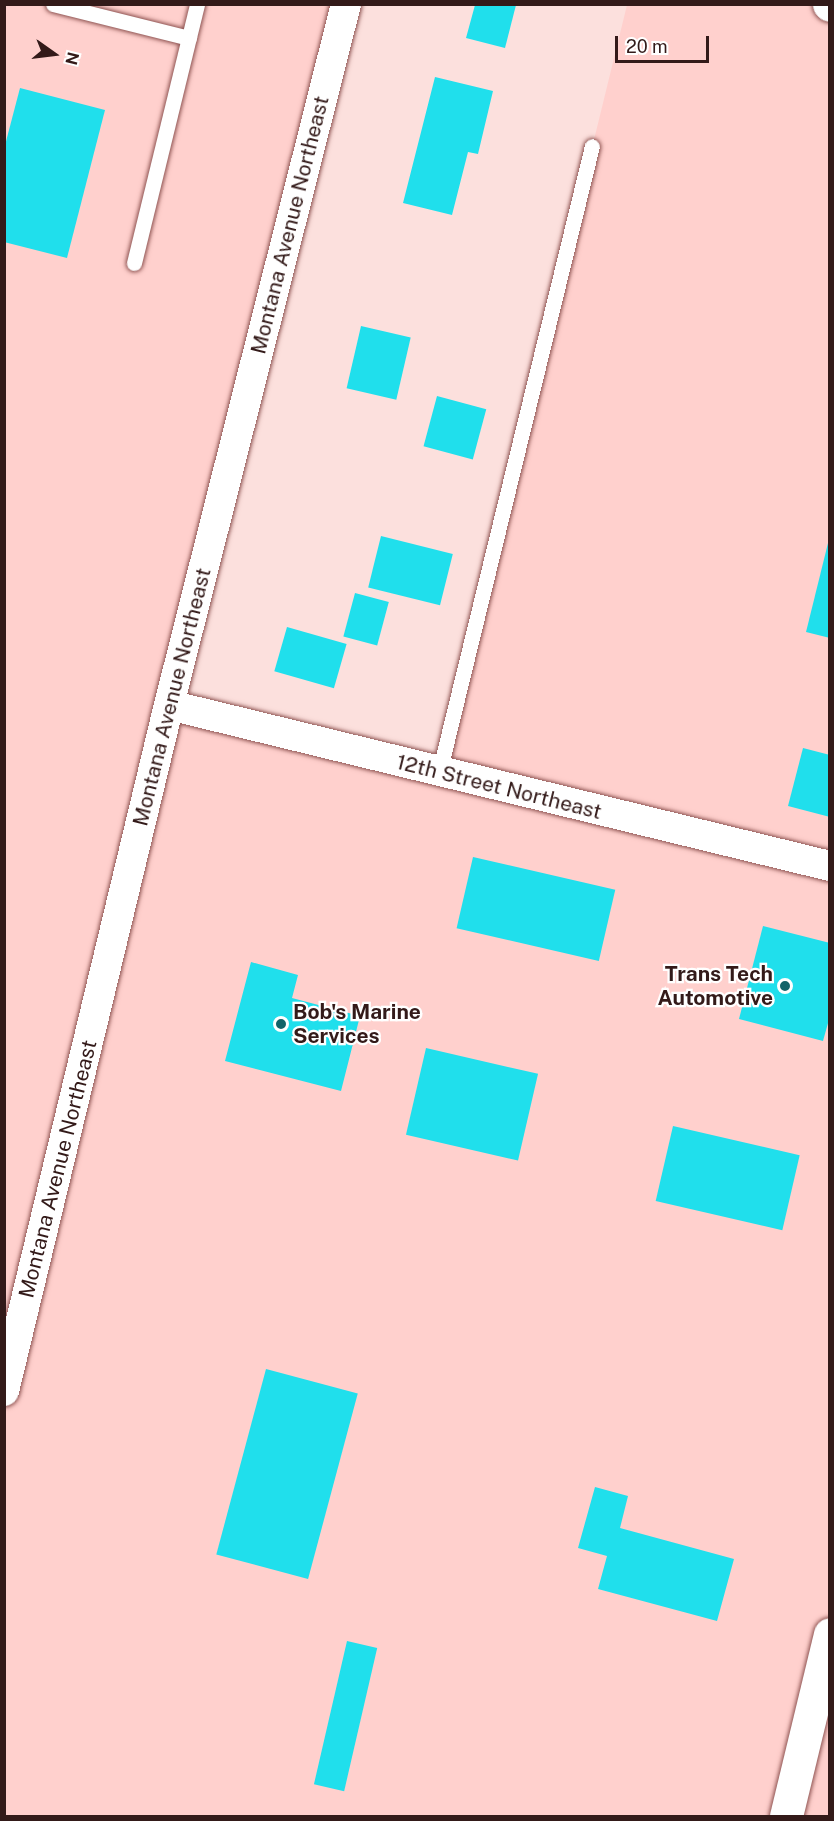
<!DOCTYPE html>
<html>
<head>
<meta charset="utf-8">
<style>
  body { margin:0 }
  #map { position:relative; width:834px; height:1821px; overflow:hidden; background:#fce0dd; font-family:"Public Sans",sans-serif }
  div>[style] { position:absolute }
  .built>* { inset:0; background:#ffd0cd }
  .building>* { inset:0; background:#20dfec; transform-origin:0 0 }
  .roads { filter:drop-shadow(0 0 2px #8f5452) drop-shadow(0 0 2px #8f5452) }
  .lane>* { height:15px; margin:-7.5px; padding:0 7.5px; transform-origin:7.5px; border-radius:7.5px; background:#fff }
  .street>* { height:30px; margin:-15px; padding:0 15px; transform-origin:15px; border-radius:15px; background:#fff }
  .secondary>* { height:33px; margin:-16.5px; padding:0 16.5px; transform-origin:16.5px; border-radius:16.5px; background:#fff }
  .highway>* { height:33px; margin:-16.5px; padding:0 16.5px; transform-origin:16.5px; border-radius:16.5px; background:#fff }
  .dots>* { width:16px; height:16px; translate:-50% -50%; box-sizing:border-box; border:3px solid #fff; border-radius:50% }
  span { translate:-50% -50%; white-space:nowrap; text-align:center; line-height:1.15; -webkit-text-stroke:4.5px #fff; paint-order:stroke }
  .street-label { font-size:21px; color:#331a19 }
  .poi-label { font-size:21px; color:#331a19; font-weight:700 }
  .right { translate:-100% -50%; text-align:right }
  .left { translate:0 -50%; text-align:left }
  .frame { position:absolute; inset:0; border:6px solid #331a19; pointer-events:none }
  .north { position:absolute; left:24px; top:24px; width:60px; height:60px; -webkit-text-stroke:4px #fff; paint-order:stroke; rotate:104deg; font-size:16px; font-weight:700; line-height:24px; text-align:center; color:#331a19 }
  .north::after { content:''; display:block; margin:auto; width:21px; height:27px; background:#331a19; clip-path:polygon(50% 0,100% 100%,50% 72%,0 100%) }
  .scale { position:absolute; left:615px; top:36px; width:94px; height:27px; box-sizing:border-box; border:3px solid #331a19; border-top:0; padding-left:8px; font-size:18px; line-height:21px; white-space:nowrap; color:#331a19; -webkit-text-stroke:4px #fff; paint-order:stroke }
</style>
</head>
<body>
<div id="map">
  <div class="built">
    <div style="clip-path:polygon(5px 5px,346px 5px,170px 705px,439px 773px,627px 5px,829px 5px,829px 1816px,5px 1816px)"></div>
  </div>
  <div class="building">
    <div style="clip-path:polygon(475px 5px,516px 5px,505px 48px,466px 38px)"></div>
    <div style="clip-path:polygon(435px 77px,493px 91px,478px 154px,468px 152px,452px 215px,403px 203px)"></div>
    <div style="clip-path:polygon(20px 88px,105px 110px,67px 258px,4px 242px,4px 149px)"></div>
    <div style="left:361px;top:326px;width:51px;height:64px;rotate:13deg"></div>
    <div style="left:437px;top:396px;width:51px;height:52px;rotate:15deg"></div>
    <div style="left:381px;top:536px;width:74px;height:53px;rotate:14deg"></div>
    <div style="clip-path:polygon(829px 539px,830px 539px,830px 638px,806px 632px)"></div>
    <div style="left:355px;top:593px;width:35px;height:45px;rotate:15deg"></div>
    <div style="left:287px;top:627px;width:62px;height:46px;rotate:16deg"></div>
    <div style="clip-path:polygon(803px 748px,830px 755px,830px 817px,788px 806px)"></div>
    <div style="left:473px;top:857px;width:146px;height:73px;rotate:13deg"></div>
    <div style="clip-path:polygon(763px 926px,830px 943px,830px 1016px,823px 1041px,739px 1019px)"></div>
    <div style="clip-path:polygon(251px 962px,298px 975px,292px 998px,360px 1016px,341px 1091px,225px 1061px)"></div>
    <div style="left:426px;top:1048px;width:115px;height:89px;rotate:13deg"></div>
    <div style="left:673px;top:1126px;width:130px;height:77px;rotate:13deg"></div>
    <div style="left:266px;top:1369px;width:95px;height:192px;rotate:15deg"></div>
    <div style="clip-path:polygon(595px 1487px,628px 1496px,620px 1528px,734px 1559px,717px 1621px,598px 1589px,607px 1556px,578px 1548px)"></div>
    <div style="left:347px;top:1641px;width:31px;height:147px;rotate:13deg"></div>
  </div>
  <div class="roads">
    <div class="lane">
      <div style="left:53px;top:4px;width:140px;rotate:14deg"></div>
      <div style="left:134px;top:263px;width:267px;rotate:-76.3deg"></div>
      <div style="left:439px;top:773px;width:645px;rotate:-76.29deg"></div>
    </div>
    <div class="street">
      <div style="left:169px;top:705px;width:680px;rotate:13.69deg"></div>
      <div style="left:4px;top:1391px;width:706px;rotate:-76.48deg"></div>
      <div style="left:169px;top:705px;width:723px;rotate:-75.83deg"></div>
    </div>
    <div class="secondary">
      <div style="left:786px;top:1816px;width:187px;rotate:-76.4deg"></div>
    </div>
    <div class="highway">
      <div style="left:829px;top:4px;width:1px;rotate:45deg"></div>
    </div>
  </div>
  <div class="dots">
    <div style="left:785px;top:986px;background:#136369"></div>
    <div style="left:281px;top:1024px;background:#136369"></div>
  </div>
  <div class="street-label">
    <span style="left:290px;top:225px;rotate:-76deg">Montana Avenue Northeast</span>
    <span style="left:172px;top:697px;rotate:-76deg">Montana Avenue Northeast</span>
    <span style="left:499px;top:787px;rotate:14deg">12th Street Northeast</span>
    <span style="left:58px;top:1169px;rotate:-76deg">Montana Avenue Northeast</span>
  </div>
  <div class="poi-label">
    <span class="right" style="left:773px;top:986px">Trans Tech<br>Automotive</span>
    <span class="left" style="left:293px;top:1024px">Bob's Marine<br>Services</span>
  </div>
  <div class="frame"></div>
  <div class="north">N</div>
  <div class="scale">20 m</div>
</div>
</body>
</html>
